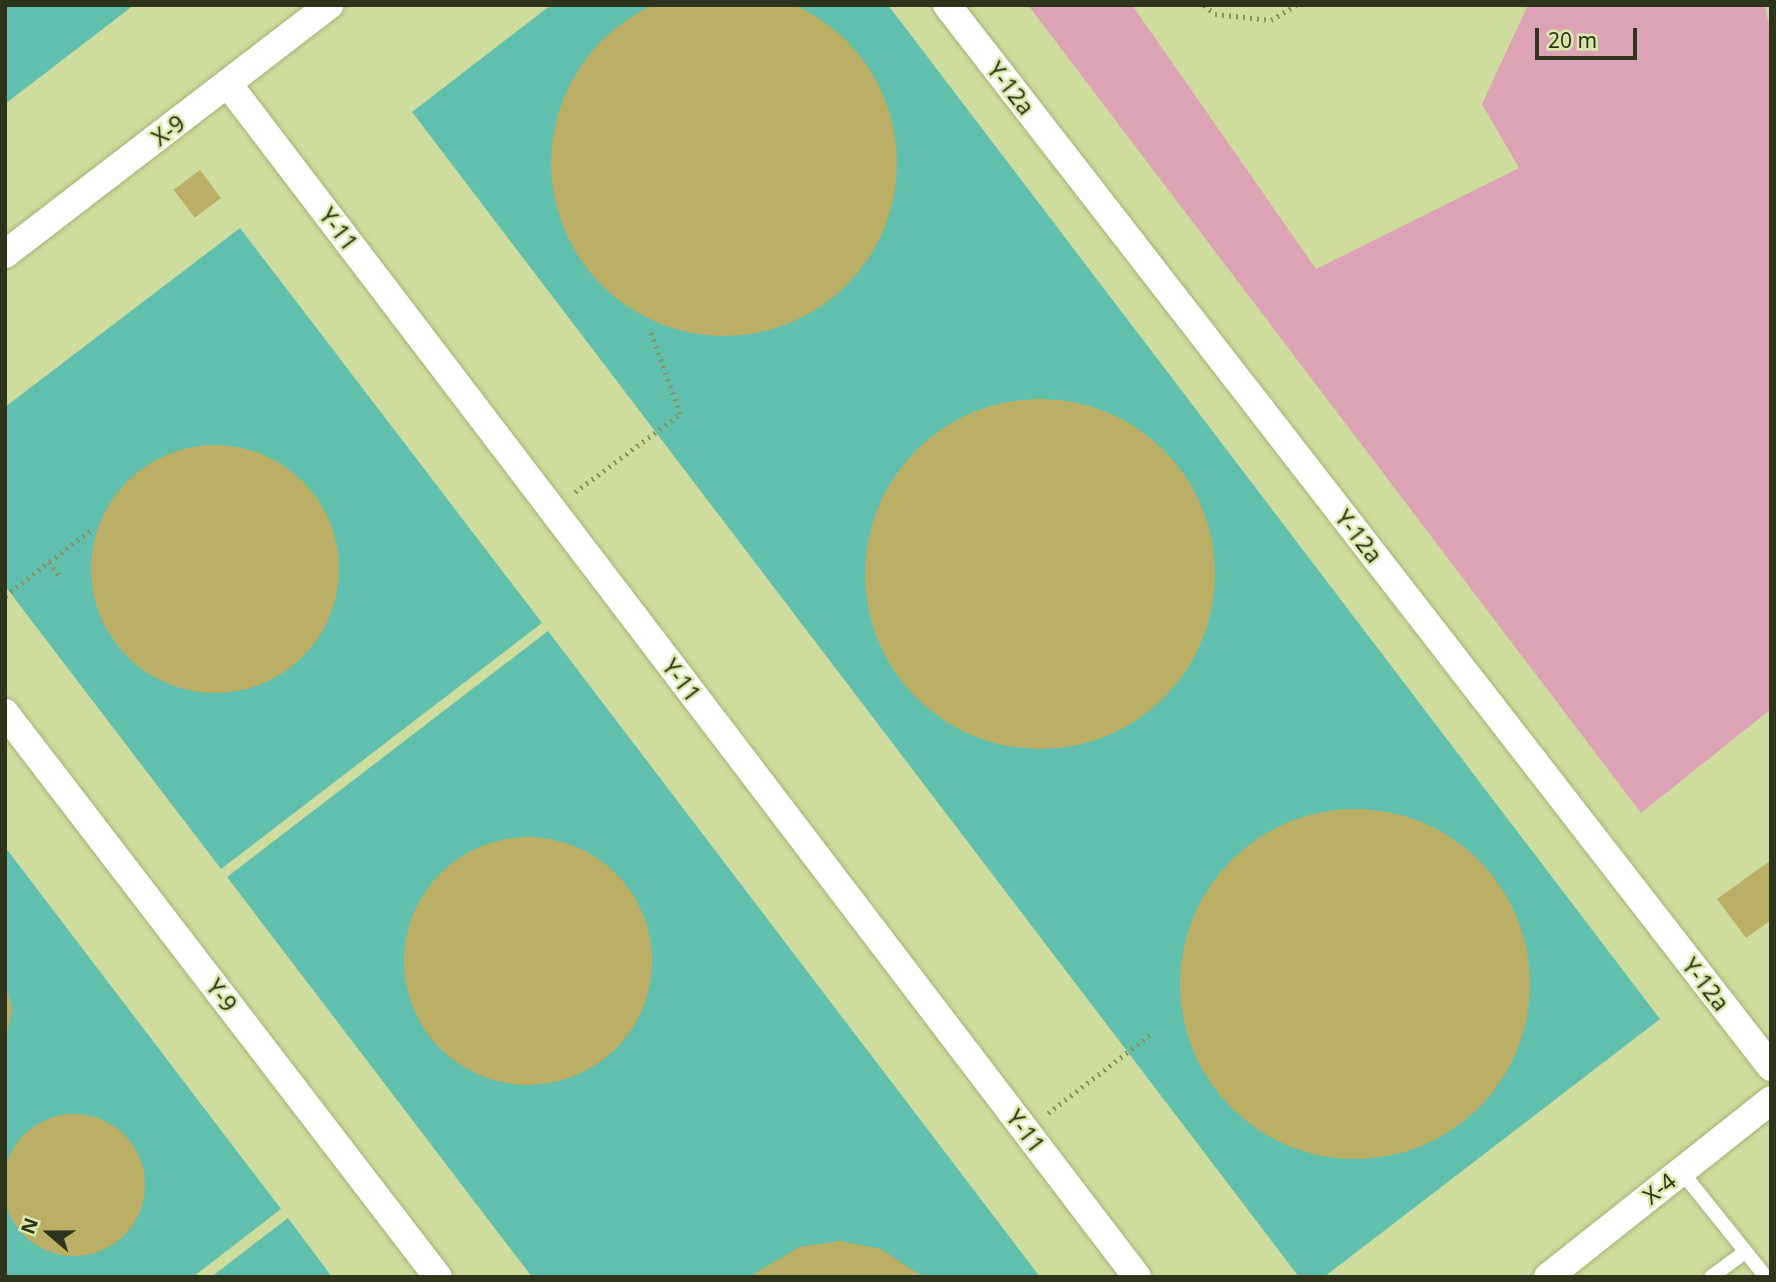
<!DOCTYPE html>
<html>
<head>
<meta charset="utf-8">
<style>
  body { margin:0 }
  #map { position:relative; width:1776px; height:1282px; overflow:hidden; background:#cedd9e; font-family:"Noto Sans",sans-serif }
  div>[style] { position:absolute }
  .green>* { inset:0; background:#dca3b4 }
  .water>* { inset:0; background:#60bfad }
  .building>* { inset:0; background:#bbae65; transform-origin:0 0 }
  .round { border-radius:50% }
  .path>* { height:4.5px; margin-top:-2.25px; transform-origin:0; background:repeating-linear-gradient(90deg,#879264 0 2px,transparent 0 7px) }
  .roads { filter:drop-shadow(0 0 2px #a4b275) drop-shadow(0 0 2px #a4b275) }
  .lane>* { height:14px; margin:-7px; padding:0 7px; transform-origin:7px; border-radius:7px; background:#fff }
  .street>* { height:28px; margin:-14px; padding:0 14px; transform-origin:14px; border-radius:14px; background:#fff }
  span { translate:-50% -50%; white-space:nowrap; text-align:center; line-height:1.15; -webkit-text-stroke:5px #daeaab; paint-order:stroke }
  .street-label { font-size:23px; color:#2e341b }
  .frame { position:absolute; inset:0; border:7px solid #2e341b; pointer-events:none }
  .north { position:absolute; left:14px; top:1198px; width:70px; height:70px; -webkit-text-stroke:5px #daeaab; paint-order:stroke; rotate:290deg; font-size:19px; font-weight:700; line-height:28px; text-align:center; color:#2e341b }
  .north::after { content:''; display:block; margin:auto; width:24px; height:32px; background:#2e341b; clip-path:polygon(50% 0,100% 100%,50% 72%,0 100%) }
  .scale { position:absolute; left:1535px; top:28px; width:102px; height:32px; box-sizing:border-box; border:4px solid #2e341b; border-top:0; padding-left:9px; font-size:21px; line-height:24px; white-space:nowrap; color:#2e341b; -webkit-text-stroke:5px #daeaab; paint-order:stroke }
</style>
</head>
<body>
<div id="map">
  <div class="green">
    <div style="clip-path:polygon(1028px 5px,1132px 5px,1316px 269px,1519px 168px,1482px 104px,1528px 5px,1765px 5px,1771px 35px,1771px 709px,1641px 813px)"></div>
  </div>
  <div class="water">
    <div style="clip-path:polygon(5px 5px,134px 5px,5px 104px)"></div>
    <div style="clip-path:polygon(551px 5px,888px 5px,1660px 1019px,1324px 1277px,1299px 1277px,412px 112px)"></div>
    <div style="clip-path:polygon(240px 228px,542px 623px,221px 869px,5px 586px,5px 407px)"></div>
    <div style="clip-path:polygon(548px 631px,1040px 1277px,532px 1277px,227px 877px)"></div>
    <div style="clip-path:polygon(5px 847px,281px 1209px,193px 1277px,5px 1277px)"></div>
    <div style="clip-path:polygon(288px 1218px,332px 1277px,211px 1277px)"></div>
  </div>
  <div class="building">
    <div class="round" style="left:551px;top:-10px;width:346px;height:346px"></div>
    <div style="left:200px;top:170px;width:35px;height:33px;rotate:53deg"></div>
    <div class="round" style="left:865px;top:399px;width:350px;height:350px"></div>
    <div class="round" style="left:91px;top:445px;width:248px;height:248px"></div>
    <div class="round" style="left:1180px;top:809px;width:350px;height:350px"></div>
    <div class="round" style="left:404px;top:837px;width:248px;height:248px"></div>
    <div style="clip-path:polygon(1771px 860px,1771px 920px,1746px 938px,1717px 899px)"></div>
    <div style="clip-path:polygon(5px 982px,12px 1009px,6px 1040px,5px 1040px)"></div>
    <div class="round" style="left:3px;top:1114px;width:142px;height:142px"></div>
    <div style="clip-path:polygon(840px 1241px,881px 1249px,923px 1277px,749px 1277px,799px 1247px)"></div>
  </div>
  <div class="path">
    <div style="left:1204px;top:5px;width:14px;rotate:39deg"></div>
    <div style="left:1215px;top:14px;width:56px;rotate:6.1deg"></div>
    <div style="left:1271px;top:20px;width:29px;rotate:-31deg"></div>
    <div style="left:575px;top:492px;width:131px;rotate:-36.6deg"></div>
    <div style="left:680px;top:414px;width:89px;rotate:-109.7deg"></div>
    <div style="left:49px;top:562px;width:20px;rotate:53deg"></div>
    <div style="left:5px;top:596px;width:110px;rotate:-37.6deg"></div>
    <div style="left:1048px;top:1113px;width:130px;rotate:-37.5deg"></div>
  </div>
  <div class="roads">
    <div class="lane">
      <div style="left:1681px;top:1171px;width:136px;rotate:51.3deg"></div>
      <div style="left:1711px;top:1277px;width:42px;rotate:-36.3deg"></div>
    </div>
    <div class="street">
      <div style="left:947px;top:5px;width:1344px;rotate:52.19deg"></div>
      <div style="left:228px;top:84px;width:1500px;rotate:52.69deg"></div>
      <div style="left:5px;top:254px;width:409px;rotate:-37.5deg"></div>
      <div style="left:5px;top:713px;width:711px;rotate:52.49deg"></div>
      <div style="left:1548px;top:1277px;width:285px;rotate:-38.4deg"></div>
    </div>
  </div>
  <div class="street-label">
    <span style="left:1011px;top:88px;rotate:52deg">Y-12a</span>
    <span style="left:168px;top:130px;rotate:-37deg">X-9</span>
    <span style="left:339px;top:229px;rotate:53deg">Y-11</span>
    <span style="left:1359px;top:536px;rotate:52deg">Y-12a</span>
    <span style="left:682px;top:680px;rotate:53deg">Y-11</span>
    <span style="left:1706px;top:984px;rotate:52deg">Y-12a</span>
    <span style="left:222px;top:995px;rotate:53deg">Y-9</span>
    <span style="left:1026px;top:1131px;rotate:53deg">Y-11</span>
    <span style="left:1659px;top:1188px;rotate:-38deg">X-4</span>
  </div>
  <div class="frame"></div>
  <div class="north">N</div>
  <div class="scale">20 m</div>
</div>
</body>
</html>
